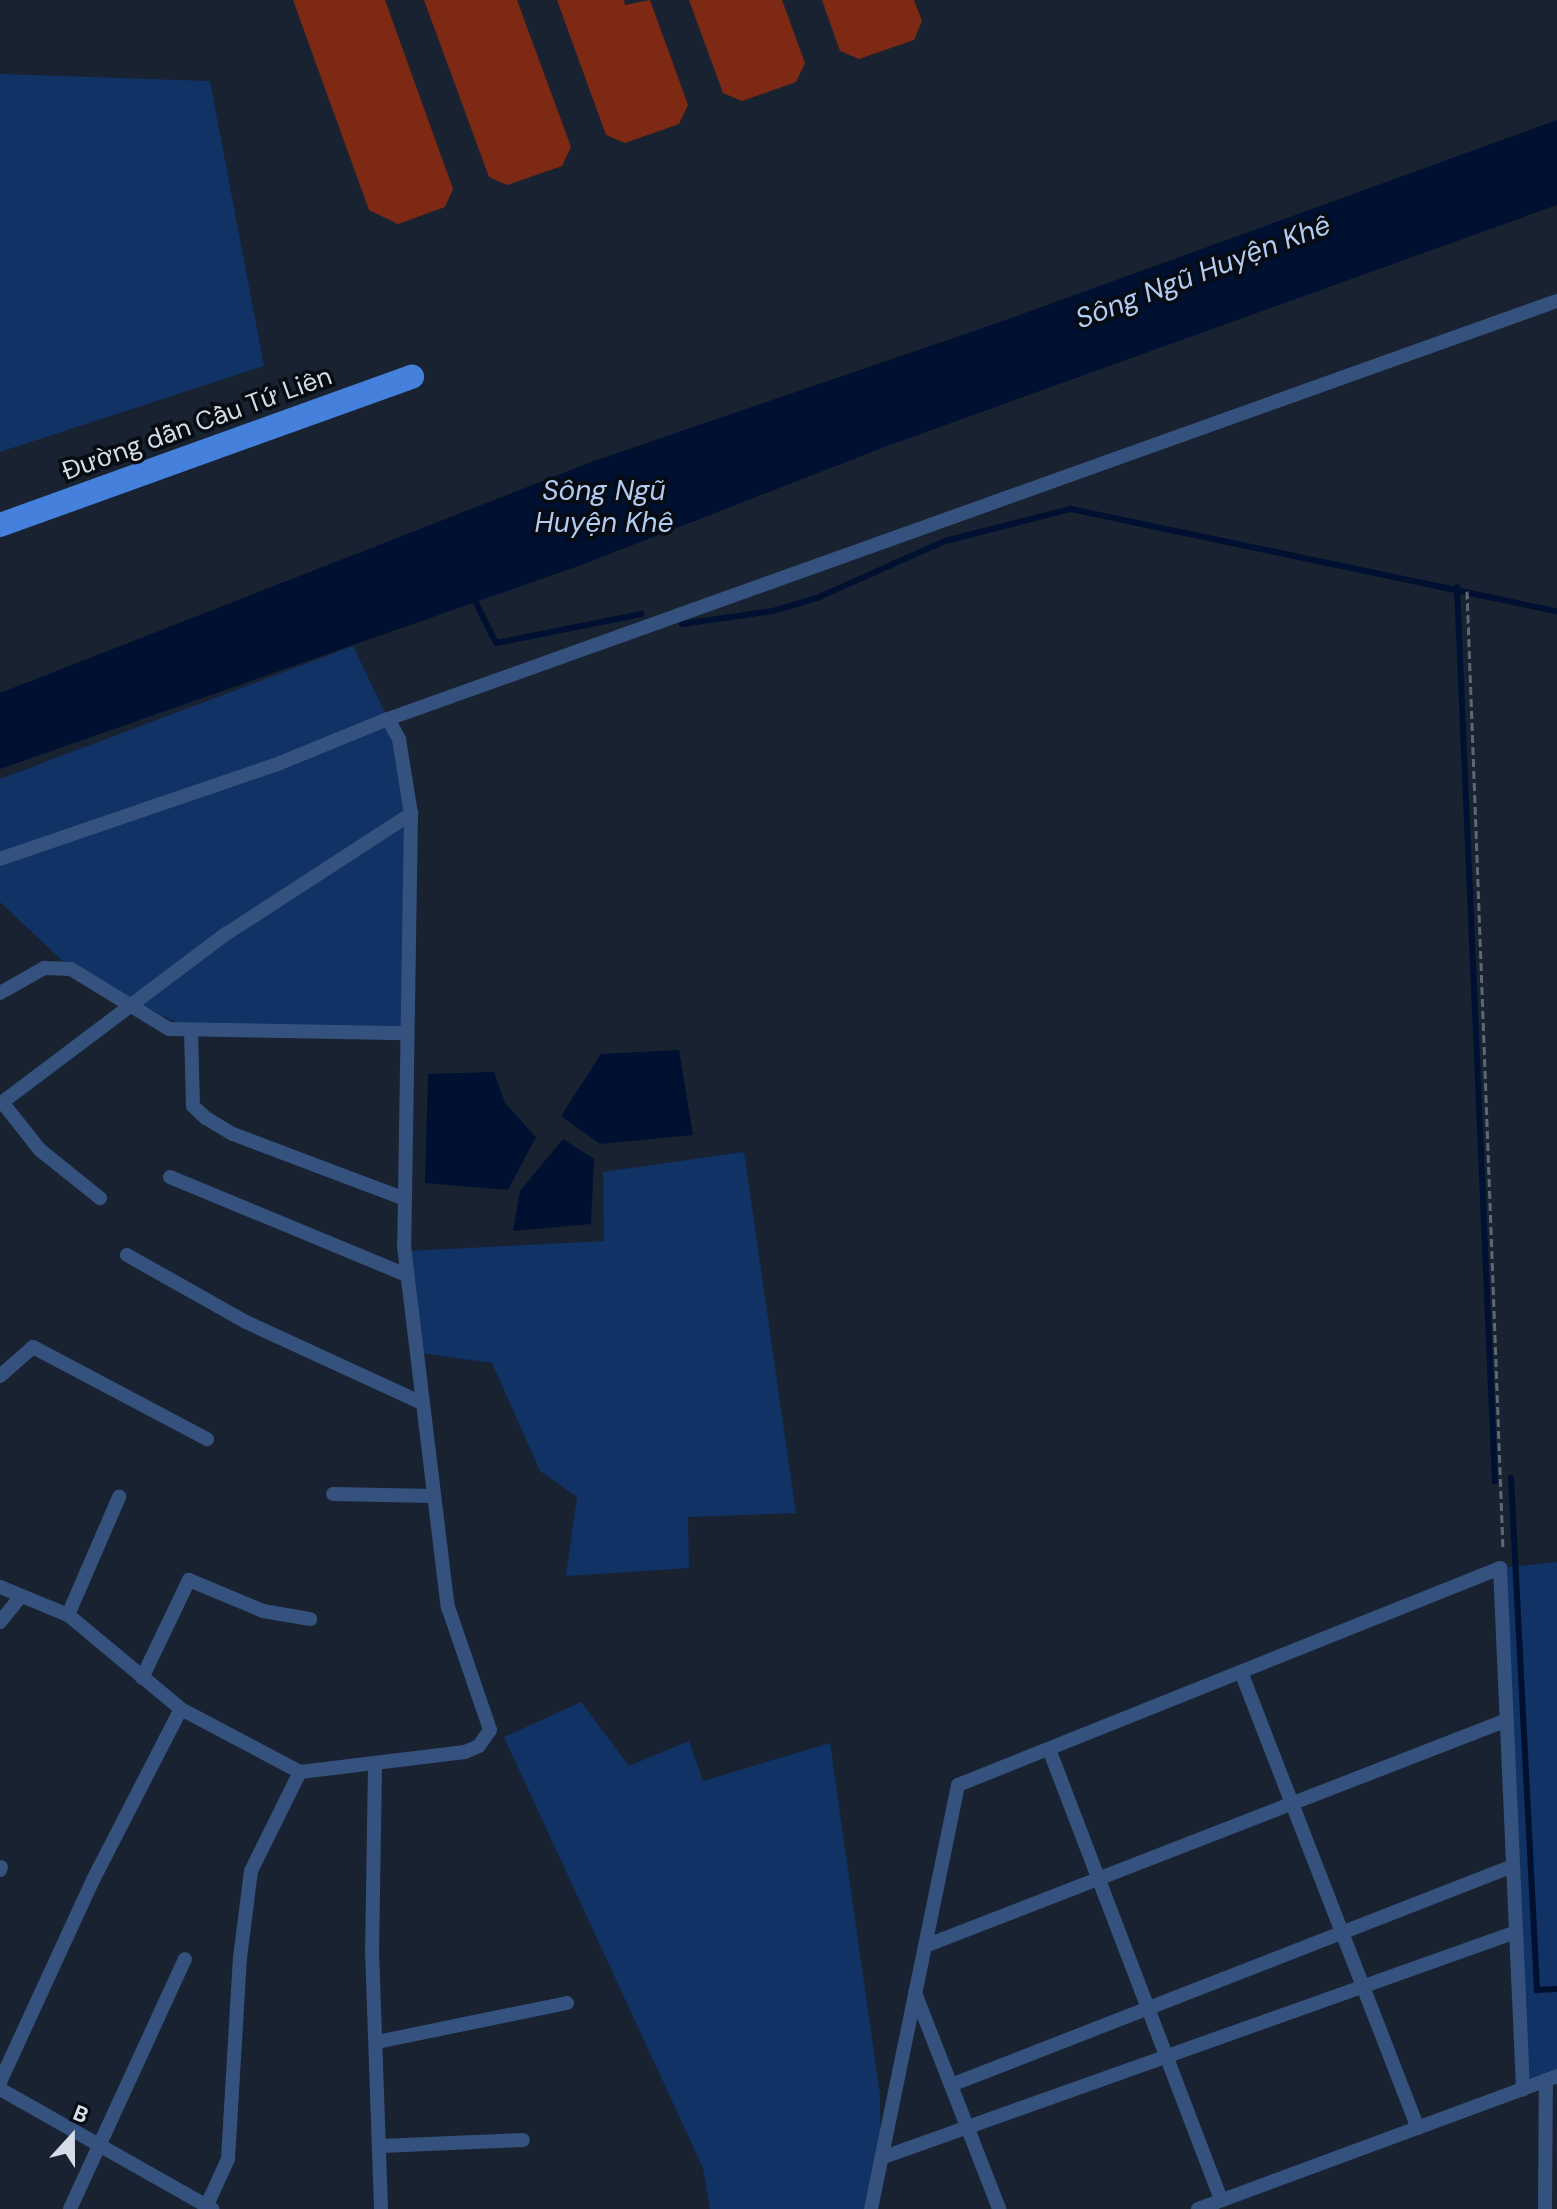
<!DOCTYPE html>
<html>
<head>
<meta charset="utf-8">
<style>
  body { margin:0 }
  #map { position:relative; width:1557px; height:2209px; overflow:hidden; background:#192230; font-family:"DM Sans",sans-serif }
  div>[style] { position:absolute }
  .green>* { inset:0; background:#103264 }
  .water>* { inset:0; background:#001031 }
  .stream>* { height:6px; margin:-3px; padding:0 3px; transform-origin:3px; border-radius:3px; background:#001031 }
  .building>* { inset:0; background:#7d2914 }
  .path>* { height:3px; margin-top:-1.5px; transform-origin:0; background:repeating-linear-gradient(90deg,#5f6773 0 8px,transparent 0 12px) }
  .minor>* { height:14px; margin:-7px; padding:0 7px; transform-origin:7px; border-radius:7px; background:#35527e }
  .primary>* { height:24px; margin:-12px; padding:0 12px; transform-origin:12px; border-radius:12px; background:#4480dc }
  span { translate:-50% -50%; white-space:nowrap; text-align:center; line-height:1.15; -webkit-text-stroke:7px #070b12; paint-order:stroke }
  .street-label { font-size:26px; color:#d7dde7 }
  .water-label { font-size:28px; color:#b3ccf3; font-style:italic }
  .north { position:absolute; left:32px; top:2097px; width:80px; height:80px; -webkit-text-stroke:6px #070b12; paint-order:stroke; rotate:21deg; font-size:22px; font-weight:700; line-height:32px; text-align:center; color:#d7dde7 }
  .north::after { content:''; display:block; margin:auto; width:28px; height:36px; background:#d7dde7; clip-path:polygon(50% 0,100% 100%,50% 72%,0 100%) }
</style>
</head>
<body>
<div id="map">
  <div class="green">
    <div style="clip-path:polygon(0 74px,210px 81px,264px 366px,0 452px)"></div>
    <div style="clip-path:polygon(353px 646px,388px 719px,411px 814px,407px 1033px,191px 1030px,71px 969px,0 902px,0 779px)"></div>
    <div style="clip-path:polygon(744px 1152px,796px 1513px,688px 1517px,689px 1568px,566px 1576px,577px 1497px,540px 1471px,492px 1363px,421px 1353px,410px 1251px,604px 1241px,603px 1172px)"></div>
    <div style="clip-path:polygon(1557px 1562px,1557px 2076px,1523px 2089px,1500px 1568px)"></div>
    <div style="clip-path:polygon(581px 1702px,629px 1766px,689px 1741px,703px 1781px,830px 1743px,880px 2095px,881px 2158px,871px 2209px,710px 2209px,703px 2168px,504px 1737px)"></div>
  </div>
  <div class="water">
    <div style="clip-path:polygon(1557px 120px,1557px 205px,887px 446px,584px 564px,0 769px,0 693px,594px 461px,1006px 320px)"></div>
    <div style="clip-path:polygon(679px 1050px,693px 1135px,600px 1144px,561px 1116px,601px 1054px)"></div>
    <div style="clip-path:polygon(494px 1072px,505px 1103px,536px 1137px,508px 1190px,425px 1183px,428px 1074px)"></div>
    <div style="clip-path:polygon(563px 1139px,594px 1159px,591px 1224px,513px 1231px,520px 1191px)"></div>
  </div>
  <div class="stream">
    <div style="left:1457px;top:587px;width:895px;rotate:87.57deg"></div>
    <div style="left:473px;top:597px;width:51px;rotate:63.4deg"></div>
    <div style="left:496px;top:643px;width:148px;rotate:-11.3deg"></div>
    <div style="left:682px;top:624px;width:92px;rotate:-8.1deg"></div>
    <div style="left:773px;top:611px;width:46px;rotate:-16.5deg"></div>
    <div style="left:817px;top:598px;width:140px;rotate:-24deg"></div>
    <div style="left:945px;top:541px;width:130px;rotate:-14.3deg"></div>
    <div style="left:1071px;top:509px;width:497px;rotate:11.9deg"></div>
    <div style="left:1511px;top:1478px;width:513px;rotate:87.09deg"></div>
    <div style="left:1537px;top:1990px;width:20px;rotate:-3deg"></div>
  </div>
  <div class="building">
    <div style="clip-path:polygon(293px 0,385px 0,453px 189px,445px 207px,398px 224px,369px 210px)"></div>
    <div style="clip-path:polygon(424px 0,517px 0,571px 147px,562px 166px,507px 185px,489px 177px)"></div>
    <div style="clip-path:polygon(557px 0,624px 0,625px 5px,650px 0,688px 105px,679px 124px,625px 143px,606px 135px)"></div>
    <div style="clip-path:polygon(689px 0,782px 0,805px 63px,796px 82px,742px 101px,723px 93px)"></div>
    <div style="clip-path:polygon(822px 0,914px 0,922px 21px,914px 40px,859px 59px,840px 51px)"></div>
  </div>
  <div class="path">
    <div style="left:1467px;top:591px;width:960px;rotate:87.85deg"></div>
  </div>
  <div class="minor">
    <div style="left:388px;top:719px;width:1241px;rotate:-19.68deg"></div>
    <div style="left:0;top:859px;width:296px;rotate:-18.9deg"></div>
    <div style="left:280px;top:763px;width:117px;rotate:-22.2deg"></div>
    <div style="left:388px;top:719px;width:23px;rotate:61deg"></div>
    <div style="left:399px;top:739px;width:76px;rotate:80.9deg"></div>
    <div style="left:411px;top:814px;width:432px;rotate:90.9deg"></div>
    <div style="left:404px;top:1246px;width:364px;rotate:83.1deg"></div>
    <div style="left:448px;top:1607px;width:130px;rotate:71.1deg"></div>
    <div style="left:490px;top:1730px;width:19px;rotate:125deg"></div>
    <div style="left:479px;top:1746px;width:15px;rotate:157deg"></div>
    <div style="left:465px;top:1752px;width:166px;rotate:173.1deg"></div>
    <div style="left:300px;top:1772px;width:135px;rotate:-152.1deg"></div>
    <div style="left:181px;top:1709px;width:147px;rotate:-140.2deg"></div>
    <div style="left:68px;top:1615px;width:74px;rotate:-157.6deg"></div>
    <div style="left:0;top:993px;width:51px;rotate:-29.6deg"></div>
    <div style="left:44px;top:968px;width:27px;rotate:2deg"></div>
    <div style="left:71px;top:969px;width:115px;rotate:31.5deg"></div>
    <div style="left:169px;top:1029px;width:238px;rotate:1deg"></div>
    <div style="left:191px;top:1030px;width:76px;rotate:88.5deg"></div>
    <div style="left:193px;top:1106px;width:18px;rotate:43deg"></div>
    <div style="left:206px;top:1118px;width:31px;rotate:31deg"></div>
    <div style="left:233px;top:1134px;width:184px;rotate:20.7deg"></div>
    <div style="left:2px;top:1102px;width:61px;rotate:51.6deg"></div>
    <div style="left:40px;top:1150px;width:77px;rotate:38.7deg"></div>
    <div style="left:0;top:1104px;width:283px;rotate:-37deg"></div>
    <div style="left:226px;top:934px;width:221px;rotate:-33deg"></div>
    <div style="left:170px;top:1177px;width:256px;rotate:22.5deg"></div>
    <div style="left:127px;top:1255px;width:137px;rotate:29.4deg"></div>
    <div style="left:246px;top:1322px;width:194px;rotate:24.7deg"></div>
    <div style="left:0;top:1376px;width:44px;rotate:-41.3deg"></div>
    <div style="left:33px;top:1347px;width:197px;rotate:27.9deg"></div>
    <div style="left:333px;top:1494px;width:100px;rotate:1.1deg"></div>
    <div style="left:68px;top:1615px;width:129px;rotate:-66.6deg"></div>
    <div style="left:0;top:1622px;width:32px;rotate:-51deg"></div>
    <div style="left:1241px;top:1672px;width:489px;rotate:68.8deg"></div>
    <div style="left:142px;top:1678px;width:109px;rotate:-64.4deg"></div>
    <div style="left:189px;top:1580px;width:80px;rotate:22.7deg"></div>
    <div style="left:263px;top:1611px;width:48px;rotate:9.7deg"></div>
    <div style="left:1049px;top:1749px;width:483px;rotate:69.1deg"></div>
    <div style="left:375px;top:1765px;width:185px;rotate:90.9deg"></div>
    <div style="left:372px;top:1950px;width:259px;rotate:88deg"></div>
    <div style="left:0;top:1870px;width:3px;rotate:-72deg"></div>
    <div style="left:925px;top:1946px;width:624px;rotate:-21.22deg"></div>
    <div style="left:915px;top:1993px;width:232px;rotate:68.7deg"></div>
    <div style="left:377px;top:2042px;width:194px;rotate:-11.6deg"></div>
    <div style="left:0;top:2082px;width:222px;rotate:-65.3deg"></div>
    <div style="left:93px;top:1880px;width:192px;rotate:-62.8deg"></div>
    <div style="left:951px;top:2085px;width:603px;rotate:-21.29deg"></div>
    <div style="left:0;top:2089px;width:244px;rotate:29.5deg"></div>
    <div style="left:381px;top:2146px;width:142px;rotate:-2.4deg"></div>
    <div style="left:881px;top:2158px;width:674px;rotate:-19.59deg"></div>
    <div style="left:207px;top:2205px;width:51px;rotate:-65.5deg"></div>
    <div style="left:228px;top:2159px;width:201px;rotate:-86.6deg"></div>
    <div style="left:240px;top:1958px;width:88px;rotate:-82.8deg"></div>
    <div style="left:251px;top:1871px;width:110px;rotate:-63.7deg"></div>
    <div style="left:70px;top:2209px;width:275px;rotate:-65.3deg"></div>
    <div style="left:871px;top:2209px;width:433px;rotate:-78.4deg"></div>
    <div style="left:958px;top:1785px;width:584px;rotate:-21.82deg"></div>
    <div style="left:1500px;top:1568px;width:522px;rotate:87.47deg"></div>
    <div style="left:1198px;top:2209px;width:383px;rotate:-20.3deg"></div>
    <div style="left:1545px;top:2209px;width:129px;rotate:-89.6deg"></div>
  </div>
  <div class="primary">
    <div style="left:0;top:525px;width:438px;rotate:-19.8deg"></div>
  </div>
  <div class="street-label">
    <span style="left:197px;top:424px;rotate:-20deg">Đường dẫn Cầu Tứ Liên</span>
  </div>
  <div class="water-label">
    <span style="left:1203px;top:272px;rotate:-21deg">Sông Ngũ Huyện Khê</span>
    <span style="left:604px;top:507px">Sông Ngũ<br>Huyện Khê</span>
  </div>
  <div class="north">B</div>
</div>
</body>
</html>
